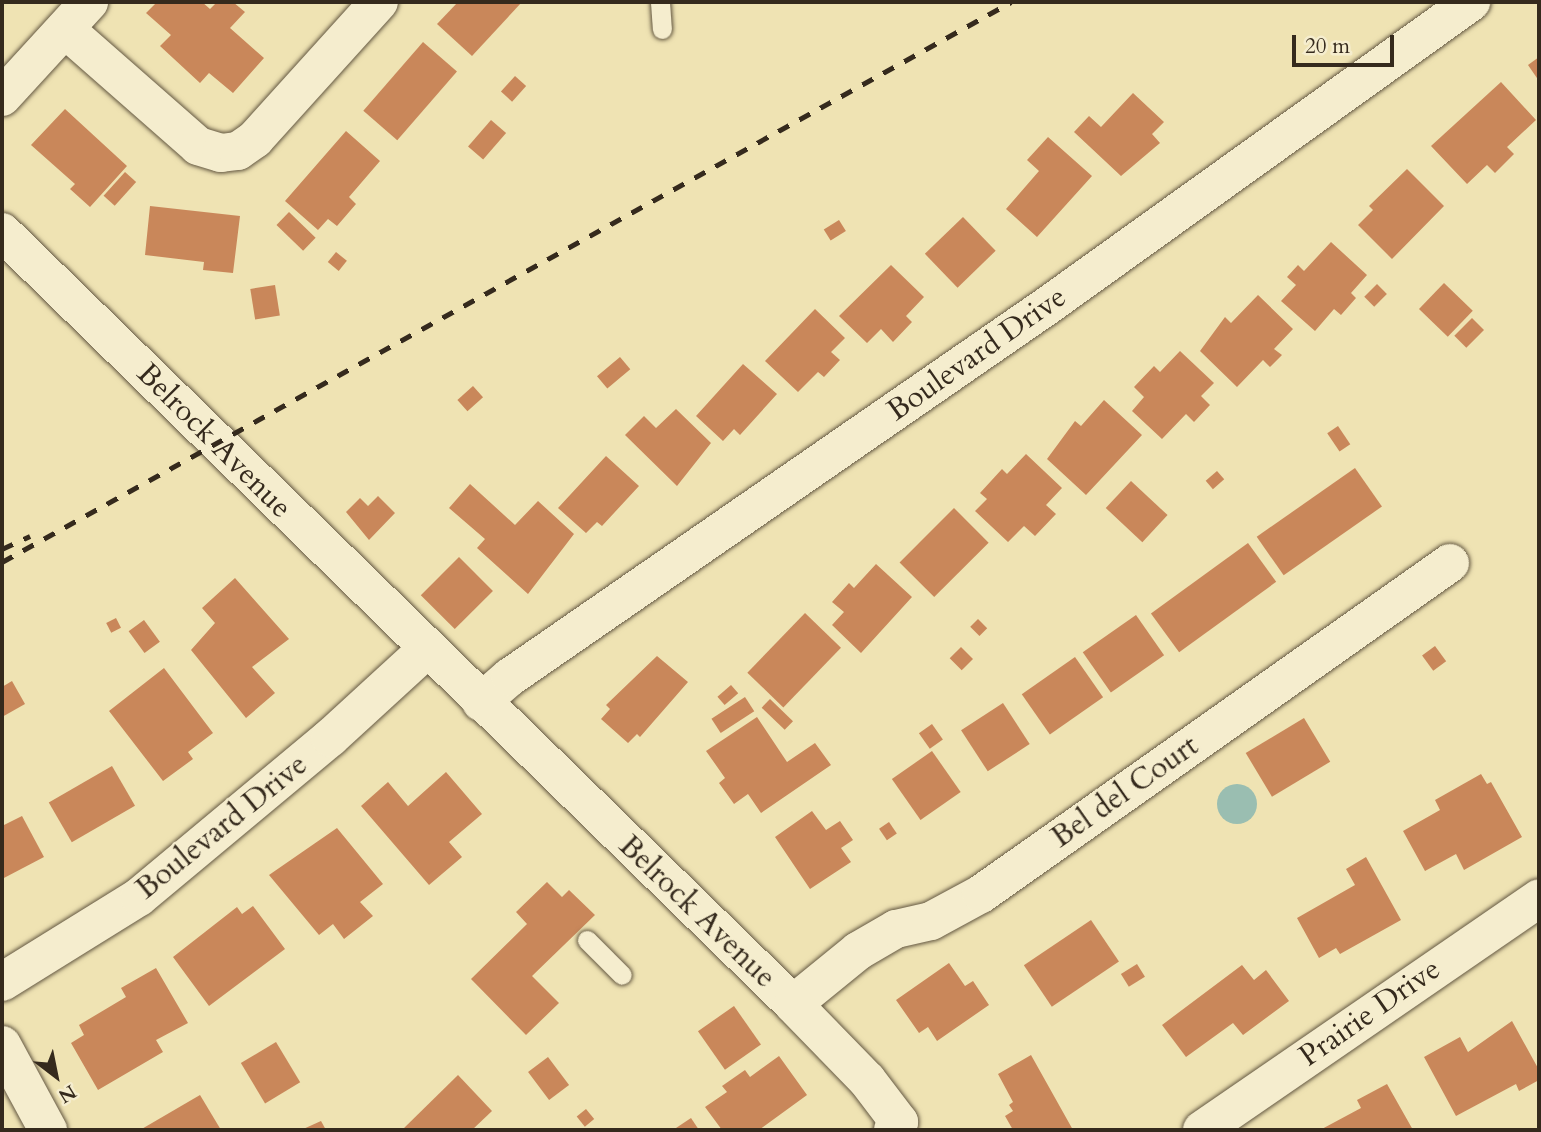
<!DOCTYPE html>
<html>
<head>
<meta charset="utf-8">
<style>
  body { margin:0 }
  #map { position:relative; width:1541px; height:1132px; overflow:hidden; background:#efe3b3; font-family:Cardo,serif }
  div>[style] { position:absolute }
  .water>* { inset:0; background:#9abeb1 }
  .round { border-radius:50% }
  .building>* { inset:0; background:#c9875a; transform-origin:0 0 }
  .roads { filter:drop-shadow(0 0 2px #645842) drop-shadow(0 0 2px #645842) }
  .lane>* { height:19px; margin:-9.5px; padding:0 9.5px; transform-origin:9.5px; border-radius:9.5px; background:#f5edce }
  .street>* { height:38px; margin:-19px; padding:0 19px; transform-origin:19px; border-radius:19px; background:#f5edce }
  .secondary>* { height:38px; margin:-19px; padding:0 19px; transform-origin:19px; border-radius:19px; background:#f5edce }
  .rail>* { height:5px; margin-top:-2.5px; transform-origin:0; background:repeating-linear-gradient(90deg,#352a1d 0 12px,transparent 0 24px) }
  span { translate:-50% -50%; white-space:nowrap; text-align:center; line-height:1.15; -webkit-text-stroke:5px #f5edce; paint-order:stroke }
  .street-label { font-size:30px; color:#352a1d }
  .frame { position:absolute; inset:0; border:4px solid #352a1d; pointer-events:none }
  .north { position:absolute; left:21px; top:1041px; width:70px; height:70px; -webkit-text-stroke:5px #f5edce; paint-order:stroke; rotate:148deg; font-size:19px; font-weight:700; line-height:28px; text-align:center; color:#352a1d }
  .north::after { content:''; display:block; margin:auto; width:24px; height:32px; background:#352a1d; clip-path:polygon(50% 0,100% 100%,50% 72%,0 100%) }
  .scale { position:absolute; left:1292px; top:35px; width:102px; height:32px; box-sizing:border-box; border:4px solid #352a1d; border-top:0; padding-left:9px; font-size:21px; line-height:24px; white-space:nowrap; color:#352a1d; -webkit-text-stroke:5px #f5edce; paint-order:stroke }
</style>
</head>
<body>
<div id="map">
  <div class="water">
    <div class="round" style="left:1217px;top:784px;width:40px;height:40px"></div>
  </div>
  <div class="building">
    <div style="clip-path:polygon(157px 2px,202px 2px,210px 9px,217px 2px,233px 2px,245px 12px,230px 28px,264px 58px,233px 93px,209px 73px,200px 83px,160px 46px,171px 35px,146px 13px)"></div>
    <div style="clip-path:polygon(458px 2px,522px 2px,472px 56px,437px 24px)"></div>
    <div style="left:423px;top:42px;width:45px;height:91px;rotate:41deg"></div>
    <div style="clip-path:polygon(1539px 57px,1539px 81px,1528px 65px)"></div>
    <div style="left:515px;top:76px;width:15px;height:21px;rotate:42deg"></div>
    <div style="clip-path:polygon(1501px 82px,1536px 120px,1507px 147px,1514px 154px,1495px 173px,1487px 165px,1467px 184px,1431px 146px)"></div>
    <div style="clip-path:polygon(1133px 93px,1164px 122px,1152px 134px,1160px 143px,1121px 176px,1074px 132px,1089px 116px,1101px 127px)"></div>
    <div style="clip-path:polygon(65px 109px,127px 166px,90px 207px,70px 189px,75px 184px,31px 145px)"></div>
    <div style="left:491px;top:120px;width:20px;height:35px;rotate:41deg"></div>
    <div style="clip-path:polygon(346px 131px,380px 161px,349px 197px,356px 204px,337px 226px,328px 219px,318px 230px,285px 201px)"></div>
    <div style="clip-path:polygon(1048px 137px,1092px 176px,1037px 237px,1006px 209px,1039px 171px,1027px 160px)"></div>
    <div style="clip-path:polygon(1407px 169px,1444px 206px,1392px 259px,1358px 225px,1373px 210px,1369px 206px)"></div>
    <div style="left:125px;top:172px;width:15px;height:32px;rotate:42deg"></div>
    <div style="clip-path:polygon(150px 206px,240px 216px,233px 273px,203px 270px,204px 262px,145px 255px)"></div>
    <div style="left:289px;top:212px;width:37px;height:18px;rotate:44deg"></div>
    <div style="left:963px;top:217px;width:47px;height:53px;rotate:46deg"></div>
    <div style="left:839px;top:220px;width:13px;height:18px;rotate:58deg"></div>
    <div style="clip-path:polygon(1331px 242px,1367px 275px,1351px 293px,1356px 298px,1341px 315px,1334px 309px,1315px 331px,1281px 301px,1296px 285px,1287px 277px,1298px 265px,1304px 271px)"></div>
    <div style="left:336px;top:252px;width:14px;height:13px;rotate:39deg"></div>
    <div style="clip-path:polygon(891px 265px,924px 297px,906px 316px,912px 322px,893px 342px,881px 329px,867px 343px,839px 316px)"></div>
    <div style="left:1444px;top:283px;width:40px;height:36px;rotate:44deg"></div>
    <div style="left:1377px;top:284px;width:14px;height:18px;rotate:45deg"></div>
    <div style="left:275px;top:285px;width:31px;height:25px;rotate:81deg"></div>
    <div style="clip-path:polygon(1258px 295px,1293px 329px,1274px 349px,1282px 355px,1270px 367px,1263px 360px,1237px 387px,1200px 351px,1225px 317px,1231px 323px)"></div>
    <div style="clip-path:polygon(815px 309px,845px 338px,831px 352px,840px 360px,824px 377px,818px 372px,798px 392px,765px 361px)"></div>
    <div style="left:1472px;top:318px;width:17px;height:25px;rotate:45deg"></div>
    <div style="clip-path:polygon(1180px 351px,1214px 383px,1201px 396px,1210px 405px,1194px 422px,1186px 414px,1162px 439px,1132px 411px,1144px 397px,1134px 387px,1154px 366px,1160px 372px)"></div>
    <div style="left:620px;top:357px;width:16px;height:30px;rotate:50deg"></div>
    <div style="clip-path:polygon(743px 364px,777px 394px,740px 435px,734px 429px,723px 441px,696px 416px)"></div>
    <div style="left:473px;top:386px;width:15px;height:21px;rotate:48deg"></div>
    <div style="clip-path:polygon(1104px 400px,1142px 435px,1086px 495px,1047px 459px,1075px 421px,1081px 426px)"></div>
    <div style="clip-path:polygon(676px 409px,711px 443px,677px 486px,625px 435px,644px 416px,656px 428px)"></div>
    <div style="left:1338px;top:426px;width:22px;height:13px;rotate:56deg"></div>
    <div style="clip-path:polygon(1026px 454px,1062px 488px,1046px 505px,1056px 514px,1035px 536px,1024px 526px,1008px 542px,975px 511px,987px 499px,980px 493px,1002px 469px,1007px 474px)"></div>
    <div style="clip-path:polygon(606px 456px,639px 486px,602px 526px,597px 522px,586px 533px,558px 508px)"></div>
    <div style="left:1355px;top:468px;width:47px;height:120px;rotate:55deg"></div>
    <div style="left:1217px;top:471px;width:11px;height:15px;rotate:49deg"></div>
    <div style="left:1131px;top:481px;width:50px;height:37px;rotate:43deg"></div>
    <div style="clip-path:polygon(470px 484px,515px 525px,538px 501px,574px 534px,528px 594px,477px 548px,485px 539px,449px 508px)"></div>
    <div style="clip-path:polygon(378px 496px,395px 513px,369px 540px,346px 512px,360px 498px,368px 506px)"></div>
    <div style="left:954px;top:508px;width:49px;height:77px;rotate:45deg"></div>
    <div style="left:1248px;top:543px;width:48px;height:120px;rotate:54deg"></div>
    <div style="left:459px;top:557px;width:48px;height:54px;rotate:45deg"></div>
    <div style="clip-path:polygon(876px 564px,912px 597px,861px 653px,832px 625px,844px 612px,832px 602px,849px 583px,854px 588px)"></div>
    <div style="clip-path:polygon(235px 578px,289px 639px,252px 667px,275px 693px,246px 718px,191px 650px,215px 623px,202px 608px)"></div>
    <div style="left:805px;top:613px;width:50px;height:83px;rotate:44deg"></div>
    <div style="left:1136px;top:615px;width:49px;height:65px;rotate:55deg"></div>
    <div style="left:116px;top:618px;width:11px;height:11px;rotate:63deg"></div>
    <div style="left:978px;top:619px;width:13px;height:11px;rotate:45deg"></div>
    <div style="left:144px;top:620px;width:27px;height:19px;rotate:54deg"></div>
    <div style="left:1435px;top:646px;width:19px;height:16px;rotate:54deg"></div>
    <div style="left:961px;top:647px;width:17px;height:16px;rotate:45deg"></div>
    <div style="clip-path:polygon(657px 656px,688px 682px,640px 737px,637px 734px,628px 743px,601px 719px,610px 709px,606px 705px)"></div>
    <div style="left:1075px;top:657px;width:49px;height:65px;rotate:55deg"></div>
    <div style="clip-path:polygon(164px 668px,213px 733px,188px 752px,193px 759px,163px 781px,109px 711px)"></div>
    <div style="clip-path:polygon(12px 681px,25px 704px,2px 717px,2px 687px)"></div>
    <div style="left:731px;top:685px;width:11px;height:18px;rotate:49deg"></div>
    <div style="left:745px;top:697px;width:17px;height:40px;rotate:57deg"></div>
    <div style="left:770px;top:699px;width:32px;height:12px;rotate:44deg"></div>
    <div style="left:1003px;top:703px;width:49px;height:50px;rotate:57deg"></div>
    <div style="clip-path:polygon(757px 717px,787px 762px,815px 743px,831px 765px,761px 813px,748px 794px,734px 804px,719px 783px,725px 778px,706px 751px)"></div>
    <div style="left:1304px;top:718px;width:51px;height:68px;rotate:59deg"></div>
    <div style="left:932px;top:724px;width:19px;height:16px;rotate:55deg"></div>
    <div style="left:932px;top:751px;width:50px;height:49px;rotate:55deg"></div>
    <div style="left:112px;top:766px;width:46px;height:73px;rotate:60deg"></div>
    <div style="clip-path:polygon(446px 772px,482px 814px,449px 842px,462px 857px,429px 885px,361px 806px,388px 782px,408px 806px)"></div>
    <div style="clip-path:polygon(1481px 774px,1487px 784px,1491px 782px,1522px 837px,1464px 870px,1456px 854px,1425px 871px,1403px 831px,1440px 810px,1435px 800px)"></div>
    <div style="clip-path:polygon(812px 811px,826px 830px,840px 821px,853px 840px,841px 848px,851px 862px,810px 889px,775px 837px)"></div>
    <div style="clip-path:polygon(22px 816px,44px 857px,2px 879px,2px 826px)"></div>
    <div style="left:889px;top:822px;width:14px;height:12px;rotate:56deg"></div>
    <div style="clip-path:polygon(337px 828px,383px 884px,360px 902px,373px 916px,344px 939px,333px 924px,319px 935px,269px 875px)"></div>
    <div style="clip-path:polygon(1366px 857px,1401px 920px,1340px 954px,1336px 948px,1319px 958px,1297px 918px,1355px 885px,1346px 869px)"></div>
    <div style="clip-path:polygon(547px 882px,562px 897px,569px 890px,595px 915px,532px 976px,559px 1003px,526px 1035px,471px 979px,527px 924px,516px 912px)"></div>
    <div style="clip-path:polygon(253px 906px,285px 949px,209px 1006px,173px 957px,237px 907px,242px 914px)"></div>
    <div style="left:1091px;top:920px;width:50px;height:81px;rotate:56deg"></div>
    <div style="clip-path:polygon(949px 963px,965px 986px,973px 981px,989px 1005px,937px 1041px,928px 1027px,919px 1033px,896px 1000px)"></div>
    <div style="left:1137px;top:964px;width:15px;height:19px;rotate:58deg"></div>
    <div style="clip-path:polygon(1242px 965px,1254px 980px,1266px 970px,1289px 1001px,1243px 1035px,1233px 1023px,1186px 1057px,1162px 1025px)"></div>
    <div style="clip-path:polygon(156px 968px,188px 1023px,156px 1040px,163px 1052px,98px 1090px,71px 1043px,84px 1035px,79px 1025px,126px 997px,121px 988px)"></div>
    <div style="left:734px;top:1006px;width:47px;height:44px;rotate:55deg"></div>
    <div style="clip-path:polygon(1512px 1021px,1539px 1070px,1539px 1080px,1519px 1091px,1516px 1084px,1456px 1116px,1424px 1057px,1460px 1037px,1468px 1052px)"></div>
    <div style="left:276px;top:1042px;width:47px;height:41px;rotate:59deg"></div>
    <div style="clip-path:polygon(1031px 1055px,1073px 1130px,1013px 1130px,1005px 1116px,1013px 1111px,1009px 1105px,1013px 1102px,998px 1074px)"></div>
    <div style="clip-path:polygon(779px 1056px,807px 1095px,759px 1130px,722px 1130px,705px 1107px,727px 1092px,722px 1086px,745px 1070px,750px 1077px)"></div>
    <div style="left:548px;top:1057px;width:35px;height:25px;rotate:53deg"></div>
    <div style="clip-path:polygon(458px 1075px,492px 1111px,472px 1130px,402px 1130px)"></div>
    <div style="clip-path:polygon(1387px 1084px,1413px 1130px,1320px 1130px,1361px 1108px,1357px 1100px)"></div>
    <div style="clip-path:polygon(200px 1095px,221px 1130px,140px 1130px)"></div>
    <div style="left:586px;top:1109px;width:13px;height:12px;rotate:51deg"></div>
    <div style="clip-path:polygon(691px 1118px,699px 1130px,673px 1130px)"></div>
    <div style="clip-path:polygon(321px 1121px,326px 1130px,301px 1130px)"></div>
  </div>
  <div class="roads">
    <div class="lane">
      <div style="left:660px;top:2px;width:27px;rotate:86deg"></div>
      <div style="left:587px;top:940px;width:49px;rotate:45deg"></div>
    </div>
    <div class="street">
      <div style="left:65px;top:29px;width:177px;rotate:41.3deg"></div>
      <div style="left:198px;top:146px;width:24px;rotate:17deg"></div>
      <div style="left:221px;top:153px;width:17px;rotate:-7deg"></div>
      <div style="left:238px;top:151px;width:21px;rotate:-35deg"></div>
      <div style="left:255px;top:139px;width:185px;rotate:-47.9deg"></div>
      <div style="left:2px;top:97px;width:129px;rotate:-47.5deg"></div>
      <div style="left:481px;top:702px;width:38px;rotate:-41deg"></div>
      <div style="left:510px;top:677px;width:653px;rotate:-34.64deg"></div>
      <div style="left:1047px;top:306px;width:522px;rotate:-35.64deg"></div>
      <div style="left:2px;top:982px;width:161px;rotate:-31.8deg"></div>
      <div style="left:139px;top:897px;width:249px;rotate:-39.8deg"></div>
      <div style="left:330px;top:738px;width:130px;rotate:-42.5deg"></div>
      <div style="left:793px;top:1004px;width:84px;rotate:-39.2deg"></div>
      <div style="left:858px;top:951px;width:44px;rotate:-30.1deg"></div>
      <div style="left:896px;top:929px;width:36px;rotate:-13deg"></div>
      <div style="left:931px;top:921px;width:57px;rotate:-28.4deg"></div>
      <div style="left:981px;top:894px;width:574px;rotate:-35.21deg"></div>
      <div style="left:2px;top:1045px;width:97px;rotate:61.6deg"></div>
      <div style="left:1202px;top:1130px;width:409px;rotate:-34.5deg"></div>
    </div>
    <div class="secondary">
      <div style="left:2px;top:232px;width:1105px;rotate:44.3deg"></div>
      <div style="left:793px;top:1004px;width:106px;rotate:45.8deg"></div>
      <div style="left:867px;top:1080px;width:53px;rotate:52.7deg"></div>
      <div style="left:899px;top:1122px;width:10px;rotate:127deg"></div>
    </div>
  </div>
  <div class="rail">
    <div style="left:2px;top:549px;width:31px;rotate:-25deg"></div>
    <div style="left:2px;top:562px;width:1154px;rotate:-29.03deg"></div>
  </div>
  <div class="street-label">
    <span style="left:977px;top:354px;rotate:-35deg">Boulevard Drive</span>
    <span style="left:214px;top:441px;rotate:45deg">Belrock Avenue</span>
    <span style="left:1125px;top:792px;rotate:-35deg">Bel del Court</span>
    <span style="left:222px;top:827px;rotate:-39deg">Boulevard Drive</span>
    <span style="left:697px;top:912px;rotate:44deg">Belrock Avenue</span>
    <span style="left:1370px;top:1013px;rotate:-35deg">Prairie Drive</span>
  </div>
  <div class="frame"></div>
  <div class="north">N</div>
  <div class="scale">20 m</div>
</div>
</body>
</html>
